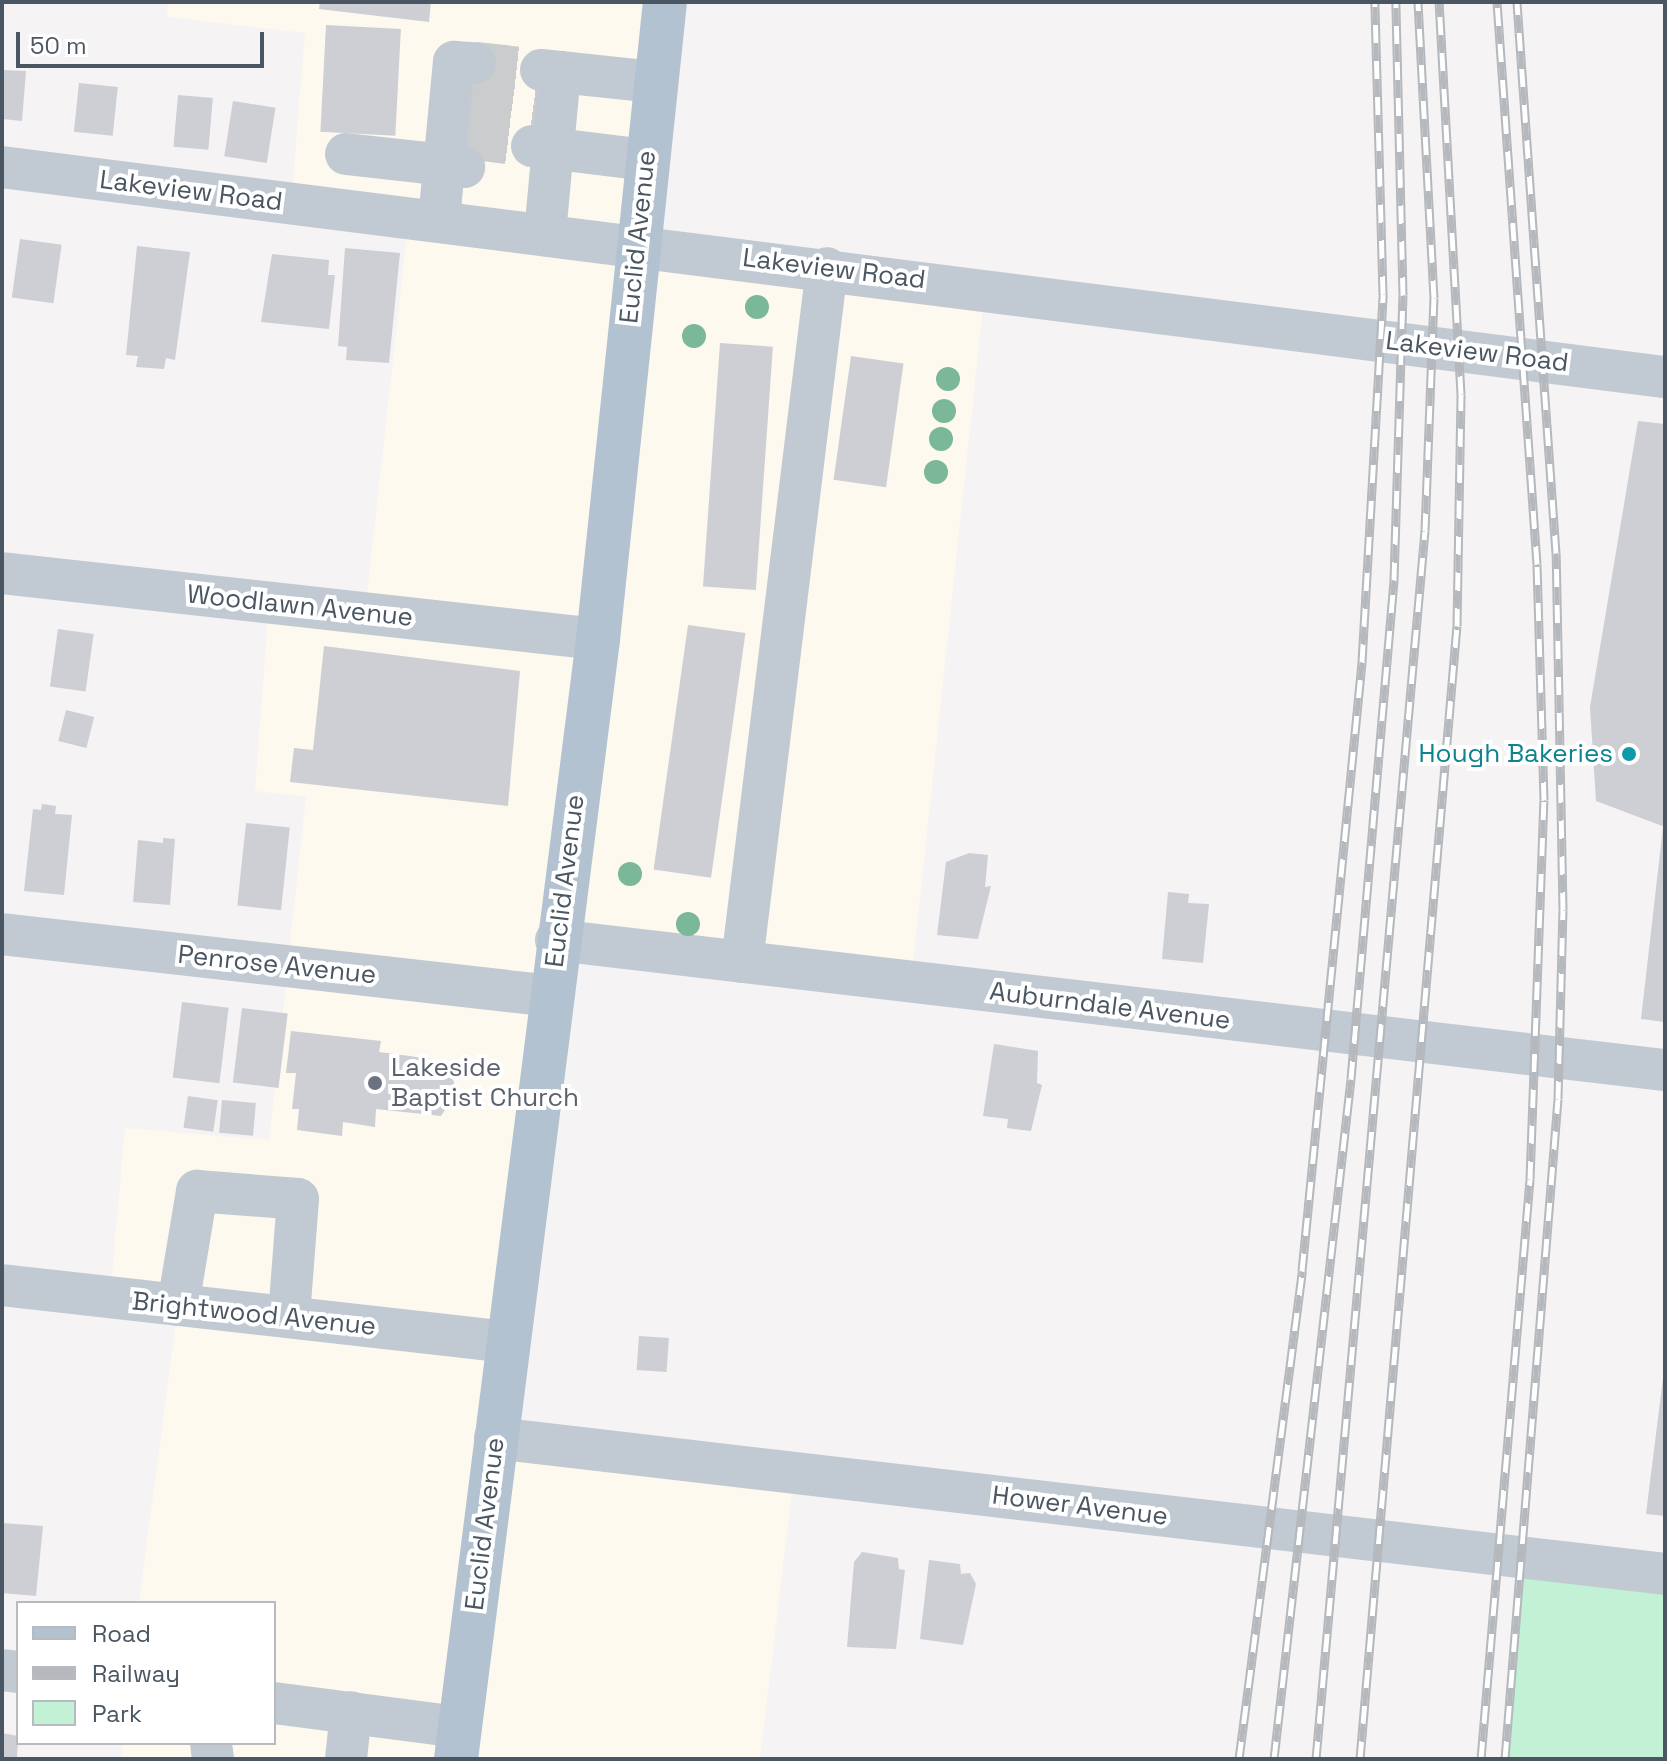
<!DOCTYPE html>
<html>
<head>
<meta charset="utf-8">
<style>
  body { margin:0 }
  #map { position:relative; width:1667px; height:1761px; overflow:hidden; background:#f5f3f3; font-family:"Space Grotesk",sans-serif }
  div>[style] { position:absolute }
  .commercial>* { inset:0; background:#fdf9ef }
  .green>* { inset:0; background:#c3f1d5 }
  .building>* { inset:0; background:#cdcfd5; transform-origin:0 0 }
  .minor-tunnel>* { height:42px; margin-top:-21px; transform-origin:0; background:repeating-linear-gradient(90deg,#caccce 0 42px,transparent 0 63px) }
  .minor>* { height:42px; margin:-21px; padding:0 21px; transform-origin:21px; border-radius:21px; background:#c1cad2 }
  .major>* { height:44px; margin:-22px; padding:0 22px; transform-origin:22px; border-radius:22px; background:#b3c2d1 }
  .rail>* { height:9px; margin-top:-4.5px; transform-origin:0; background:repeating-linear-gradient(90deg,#fff 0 18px,#b5b8bd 0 36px); box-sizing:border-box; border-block:2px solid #b5b8bd }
  .trees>* { width:24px; height:24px; margin:-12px; border-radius:50%; background:#7bb799 }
  .dots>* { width:22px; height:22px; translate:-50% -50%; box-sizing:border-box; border:4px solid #fff; border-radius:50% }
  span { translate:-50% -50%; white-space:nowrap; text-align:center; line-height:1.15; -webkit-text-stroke:8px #fff; paint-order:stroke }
  .street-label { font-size:26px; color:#4a5661 }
  .culture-label { font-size:26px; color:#0d838f }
  .right { translate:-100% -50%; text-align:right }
  .worship-label { font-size:26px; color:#5b616d }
  .left { translate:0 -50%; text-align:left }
  .frame { position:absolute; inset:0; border:4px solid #4a5661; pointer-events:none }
  .legend { position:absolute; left:16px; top:1601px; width:260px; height:144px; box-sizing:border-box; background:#fff; border:2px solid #b7bbc0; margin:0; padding:10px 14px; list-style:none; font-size:24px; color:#4a5661 }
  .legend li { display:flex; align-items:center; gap:16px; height:40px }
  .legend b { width:40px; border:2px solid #b7bbc0 }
  .scale { position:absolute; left:16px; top:32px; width:248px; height:36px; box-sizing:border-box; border:4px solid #4a5661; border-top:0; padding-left:10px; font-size:24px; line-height:28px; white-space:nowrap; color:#4a5661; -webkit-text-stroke:6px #fff; paint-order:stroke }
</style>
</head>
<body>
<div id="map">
  <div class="commercial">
    <div style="clip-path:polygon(168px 2px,665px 2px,636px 243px,985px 288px,911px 982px,557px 940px,495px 1437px,794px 1473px,760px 1759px,121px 1759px,122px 1743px,274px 1743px,274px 1603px,139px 1603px,178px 1306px,110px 1298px,125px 1128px,269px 1140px,306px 797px,255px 791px,269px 602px,365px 613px,409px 217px,291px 203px,305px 33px,167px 17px)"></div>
  </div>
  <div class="green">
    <div style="clip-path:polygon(1523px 1560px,1665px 1575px,1665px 1759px,1506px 1759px)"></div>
  </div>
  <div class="building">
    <div style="clip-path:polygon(320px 2px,431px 2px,429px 22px,319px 9px)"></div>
    <div style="left:326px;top:25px;width:75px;height:107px;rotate:3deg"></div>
    <div style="clip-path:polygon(2px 70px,26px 71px,22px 121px,2px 119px)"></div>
    <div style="left:79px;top:83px;width:39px;height:49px;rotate:6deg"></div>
    <div style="left:178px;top:95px;width:35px;height:52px;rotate:5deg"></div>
    <div style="left:233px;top:101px;width:43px;height:56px;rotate:9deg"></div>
    <div style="left:20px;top:239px;width:42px;height:59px;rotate:8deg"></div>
    <div style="clip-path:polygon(137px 246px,190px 252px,175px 360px,166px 358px,164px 369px,136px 367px,138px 356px,126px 355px)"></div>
    <div style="clip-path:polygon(345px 248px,400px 253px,389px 363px,346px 360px,347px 347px,338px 346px)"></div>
    <div style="clip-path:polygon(272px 254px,329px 260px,328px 275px,335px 275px,329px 329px,261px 322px)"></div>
    <div style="left:720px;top:343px;width:53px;height:244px;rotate:4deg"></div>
    <div style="left:851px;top:356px;width:53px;height:125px;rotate:8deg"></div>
    <div style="clip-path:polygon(1638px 421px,1665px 424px,1665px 827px,1596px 801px,1590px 707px)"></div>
    <div style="left:688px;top:625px;width:58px;height:247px;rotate:8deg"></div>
    <div style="left:58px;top:629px;width:36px;height:58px;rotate:8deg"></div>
    <div style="clip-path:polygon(324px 646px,520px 671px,508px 806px,290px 782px,294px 748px,313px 750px)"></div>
    <div style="left:66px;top:710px;width:29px;height:32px;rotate:14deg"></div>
    <div style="clip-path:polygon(42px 804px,56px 806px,55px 814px,72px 815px,64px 895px,24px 891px,33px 809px,41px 810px)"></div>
    <div style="left:246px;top:823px;width:44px;height:83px;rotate:6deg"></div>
    <div style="clip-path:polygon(1663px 827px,1665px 827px,1665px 1022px,1641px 1019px)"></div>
    <div style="clip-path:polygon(163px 838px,175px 839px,170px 905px,133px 902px,138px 840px,163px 843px)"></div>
    <div style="clip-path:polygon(969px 853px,988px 855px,985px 887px,991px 886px,978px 939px,937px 935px,946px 862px)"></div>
    <div style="clip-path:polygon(1168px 892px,1189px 894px,1188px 903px,1209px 904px,1203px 963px,1162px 959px)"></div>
    <div style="left:182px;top:1002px;width:47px;height:76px;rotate:7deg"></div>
    <div style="left:242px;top:1008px;width:46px;height:75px;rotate:7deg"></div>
    <div style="clip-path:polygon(291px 1031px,381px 1041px,379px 1052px,447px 1061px,457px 1092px,441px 1116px,376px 1109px,375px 1127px,343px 1122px,342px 1136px,297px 1130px,299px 1109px,292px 1109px,296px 1073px,286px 1073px)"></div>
    <div style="clip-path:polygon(994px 1044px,1038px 1051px,1037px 1083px,1042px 1085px,1031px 1131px,1007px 1128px,1008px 1119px,983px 1116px)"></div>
    <div style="left:188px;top:1096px;width:30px;height:32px;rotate:8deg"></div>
    <div style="left:222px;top:1100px;width:34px;height:33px;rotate:5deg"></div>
    <div style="left:639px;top:1336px;width:30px;height:34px;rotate:4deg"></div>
    <div style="clip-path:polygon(1663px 1378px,1665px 1378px,1665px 1516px,1646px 1514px)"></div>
    <div style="clip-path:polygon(2px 1523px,43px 1526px,36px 1596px,2px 1593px)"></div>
    <div style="clip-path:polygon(862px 1552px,898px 1558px,899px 1569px,905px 1570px,896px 1649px,847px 1647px,854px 1562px)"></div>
    <div style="clip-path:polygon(929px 1560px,960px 1564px,961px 1574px,970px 1573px,976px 1584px,963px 1645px,920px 1639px)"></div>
    <div style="clip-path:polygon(2px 1733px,18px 1736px,17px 1759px,2px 1759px)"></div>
  </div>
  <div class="minor-tunnel">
    <div style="left:475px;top:63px;width:66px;rotate:6.1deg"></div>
    <div style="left:471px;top:97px;width:68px;rotate:7.7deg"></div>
    <div style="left:466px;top:138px;width:66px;rotate:6.9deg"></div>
  </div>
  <div class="minor">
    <div style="left:541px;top:70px;width:19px;rotate:6deg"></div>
    <div style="left:560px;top:72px;width:162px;rotate:95.3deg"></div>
    <div style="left:560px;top:72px;width:96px;rotate:6deg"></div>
    <div style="left:532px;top:146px;width:115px;rotate:7deg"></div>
    <div style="left:346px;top:154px;width:119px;rotate:6.3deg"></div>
    <div style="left:2px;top:167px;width:1676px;rotate:7.2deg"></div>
    <div style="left:439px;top:220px;width:159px;rotate:-84.6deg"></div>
    <div style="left:454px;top:62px;width:21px;rotate:3deg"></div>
    <div style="left:2px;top:573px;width:600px;rotate:6.32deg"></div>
    <div style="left:2px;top:934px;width:553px;rotate:6.43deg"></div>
    <div style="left:556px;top:940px;width:1117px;rotate:6.69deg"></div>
    <div style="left:742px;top:962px;width:699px;rotate:-83.02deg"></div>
    <div style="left:2px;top:1285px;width:508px;rotate:6.44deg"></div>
    <div style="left:178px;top:1305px;width:116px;rotate:-80.5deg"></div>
    <div style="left:197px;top:1191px;width:101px;rotate:4.5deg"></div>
    <div style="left:298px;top:1199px;width:118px;rotate:94.4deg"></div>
    <div style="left:495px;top:1438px;width:1178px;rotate:6.63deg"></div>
    <div style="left:2px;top:1670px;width:16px;rotate:7deg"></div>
    <div style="left:274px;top:1703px;width:188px;rotate:7.4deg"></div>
    <div style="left:211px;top:1743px;width:16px;rotate:83deg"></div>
    <div style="left:346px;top:1759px;width:47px;rotate:-83.9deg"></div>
  </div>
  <div class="major">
    <div style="left:456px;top:1759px;width:1129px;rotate:-82.77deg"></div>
    <div style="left:598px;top:639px;width:641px;rotate:-84deg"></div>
  </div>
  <div class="rail">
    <div style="left:1239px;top:1759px;width:492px;rotate:-82.6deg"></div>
    <div style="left:1302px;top:1271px;width:612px;rotate:-84.37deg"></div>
    <div style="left:1362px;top:662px;width:369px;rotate:-86.7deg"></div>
    <div style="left:1383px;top:294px;width:292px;rotate:-91.6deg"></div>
    <div style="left:1274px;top:1759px;width:684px;rotate:-83.54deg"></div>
    <div style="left:1351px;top:1079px;width:501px;rotate:-85.07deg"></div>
    <div style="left:1394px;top:580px;width:285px;rotate:-88.2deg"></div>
    <div style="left:1403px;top:295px;width:293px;rotate:-91.4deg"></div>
    <div style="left:1316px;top:1759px;width:1233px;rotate:-84.93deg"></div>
    <div style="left:1425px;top:531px;width:233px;rotate:-87.8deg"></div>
    <div style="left:1434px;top:298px;width:296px;rotate:-93.1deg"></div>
    <div style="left:1360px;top:1759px;width:1137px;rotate:-85.11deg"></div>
    <div style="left:1457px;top:626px;width:232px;rotate:-89deg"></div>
    <div style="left:1461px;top:394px;width:393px;rotate:-93.2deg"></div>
    <div style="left:1481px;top:1759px;width:582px;rotate:-85.17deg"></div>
    <div style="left:1530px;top:1179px;width:379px;rotate:-87.9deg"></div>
    <div style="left:1544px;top:800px;width:236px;rotate:-91.7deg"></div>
    <div style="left:1537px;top:564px;width:563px;rotate:-94.07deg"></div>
    <div style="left:1505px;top:1759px;width:662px;rotate:-85.41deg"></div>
    <div style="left:1558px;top:1099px;width:189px;rotate:-88.5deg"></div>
    <div style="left:1563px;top:910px;width:357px;rotate:-91.1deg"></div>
    <div style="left:1556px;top:553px;width:552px;rotate:-94.05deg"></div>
  </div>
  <div class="trees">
    <div style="left:757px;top:307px"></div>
    <div style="left:694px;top:336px"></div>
    <div style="left:948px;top:379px"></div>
    <div style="left:944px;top:411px"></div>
    <div style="left:941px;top:439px"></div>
    <div style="left:936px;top:472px"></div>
    <div style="left:630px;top:874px"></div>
    <div style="left:688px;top:924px"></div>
  </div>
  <div class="dots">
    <div style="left:1629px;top:754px;background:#0f9aa8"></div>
    <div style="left:375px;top:1083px;background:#6b7280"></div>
  </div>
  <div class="street-label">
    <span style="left:191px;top:191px;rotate:7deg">Lakeview Road</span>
    <span style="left:638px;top:237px;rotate:-84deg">Euclid Avenue</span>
    <span style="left:834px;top:269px;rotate:7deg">Lakeview Road</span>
    <span style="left:1477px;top:352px;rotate:7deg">Lakeview Road</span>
    <span style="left:300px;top:606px;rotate:6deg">Woodlawn Avenue</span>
    <span style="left:565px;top:881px;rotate:-83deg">Euclid Avenue</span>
    <span style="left:277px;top:965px;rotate:6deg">Penrose Avenue</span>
    <span style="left:1110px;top:1006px;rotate:7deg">Auburndale Avenue</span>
    <span style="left:254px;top:1314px;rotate:6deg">Brightwood Avenue</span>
    <span style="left:1080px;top:1506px;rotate:7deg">Hower Avenue</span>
    <span style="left:485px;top:1524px;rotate:-83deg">Euclid Avenue</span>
  </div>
  <div class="culture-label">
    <span class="right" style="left:1613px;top:754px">Hough Bakeries</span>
  </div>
  <div class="worship-label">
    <span class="left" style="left:391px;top:1083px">Lakeside<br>Baptist Church</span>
  </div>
  <div class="frame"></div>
  <ul class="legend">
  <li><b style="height:10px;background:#b3c2d1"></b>Road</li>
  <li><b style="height:10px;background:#b5b8bd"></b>Railway</li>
  <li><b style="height:22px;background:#c3f1d5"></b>Park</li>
  </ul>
  <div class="scale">50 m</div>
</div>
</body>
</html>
